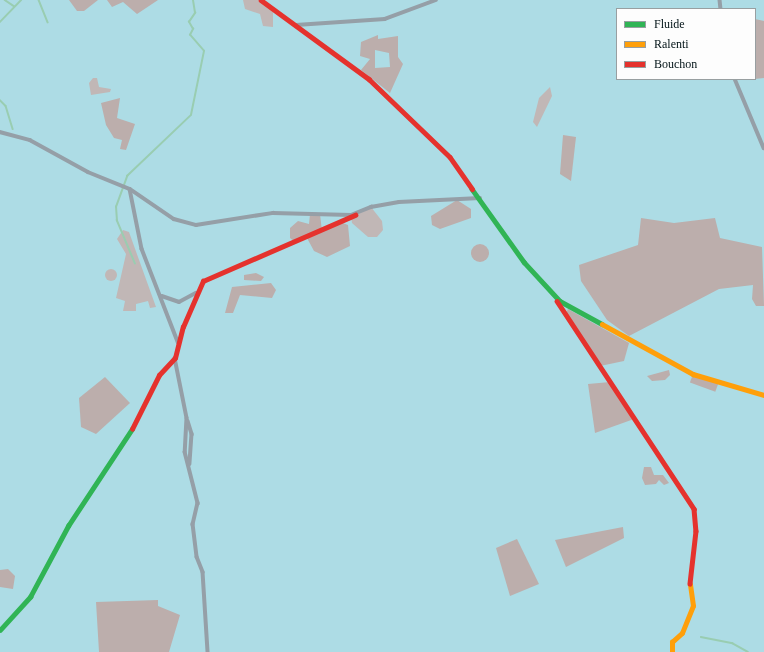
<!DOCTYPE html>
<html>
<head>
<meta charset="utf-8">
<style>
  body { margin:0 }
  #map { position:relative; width:764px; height:652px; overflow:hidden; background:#addce5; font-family:"Times New Roman",serif }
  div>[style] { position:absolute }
  .green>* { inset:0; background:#c1b7b6 }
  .round { border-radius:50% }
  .forest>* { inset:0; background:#bcaeac; transform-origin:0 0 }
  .stream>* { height:1.5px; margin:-0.75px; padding:0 0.75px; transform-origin:0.75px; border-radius:0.75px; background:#99cdb1 }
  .street>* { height:3.5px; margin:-1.75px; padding:0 1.75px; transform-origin:1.75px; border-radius:1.75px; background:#959fa7 }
  .fast>* { height:4.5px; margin:-2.25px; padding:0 2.25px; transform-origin:2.25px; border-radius:2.25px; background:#30b455 }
  .slow>* { height:4.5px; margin:-2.25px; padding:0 2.25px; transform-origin:2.25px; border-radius:2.25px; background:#ff9f0a }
  .jam>* { height:4.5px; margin:-2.25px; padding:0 2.25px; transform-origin:2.25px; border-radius:2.25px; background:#e5322d }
  span { translate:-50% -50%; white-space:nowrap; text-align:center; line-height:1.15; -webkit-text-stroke:3px #fdfdfd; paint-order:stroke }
  .legend { position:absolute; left:616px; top:8px; width:140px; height:72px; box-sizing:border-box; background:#fdfdfd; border:1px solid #989fa1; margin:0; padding:5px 7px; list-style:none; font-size:12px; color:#001216 }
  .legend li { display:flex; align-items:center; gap:8px; height:20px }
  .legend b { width:20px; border:1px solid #989fa1 }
</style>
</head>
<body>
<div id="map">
  <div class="green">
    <div style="clip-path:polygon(243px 0,261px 0,273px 9px,273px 27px,263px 26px,260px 14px,245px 9px)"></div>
    <div style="clip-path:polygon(93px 78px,97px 78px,99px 87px,111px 89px,110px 92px,91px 95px,89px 83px)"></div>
    <div style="clip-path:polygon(550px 87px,552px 96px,537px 127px,533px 122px,539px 98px)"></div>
    <div style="clip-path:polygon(371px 207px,382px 221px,383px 230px,377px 237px,368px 237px,352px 223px,351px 217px)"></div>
    <div style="clip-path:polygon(123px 230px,129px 232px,156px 307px,150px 308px,148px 301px,136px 304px,136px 311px,123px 311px,125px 301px,116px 298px,126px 254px,117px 239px)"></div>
    <div class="round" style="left:105px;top:269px;width:12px;height:12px"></div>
  </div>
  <div class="forest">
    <div style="clip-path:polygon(69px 0,98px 0,84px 11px,77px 11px)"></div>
    <div style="clip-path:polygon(107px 0,158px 0,137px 14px,123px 2px,112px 7px)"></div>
    <div style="clip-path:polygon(755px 19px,764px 21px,764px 78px,736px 81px,755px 79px)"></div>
    <div style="clip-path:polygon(evenodd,378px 35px,378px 39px,398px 36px,398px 57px,403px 64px,390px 93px,361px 70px,370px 59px,360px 56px,361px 42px,378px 35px,375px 50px,389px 53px,390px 67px,375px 68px,375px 50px)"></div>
    <div style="clip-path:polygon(120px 98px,117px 118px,135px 124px,126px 150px,120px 149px,122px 140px,114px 138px,106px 125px,101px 103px)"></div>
    <div style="clip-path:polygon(563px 135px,576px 137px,571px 181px,560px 174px)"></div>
    <div style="clip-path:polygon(457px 200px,471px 209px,471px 218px,440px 229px,432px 225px,431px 216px)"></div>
    <div style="clip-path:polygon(310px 214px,320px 214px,322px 231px,340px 222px,348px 225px,350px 246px,327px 257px,314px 251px,307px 238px,295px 242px,290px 238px,290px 228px,298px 221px,309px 224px)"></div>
    <div style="clip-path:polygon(641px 218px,674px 223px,715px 218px,720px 238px,762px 247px,764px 306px,756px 306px,752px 299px,753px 285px,719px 289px,629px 336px,607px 320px,581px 281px,579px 265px,638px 245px)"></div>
    <div class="round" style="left:471px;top:244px;width:18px;height:18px"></div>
    <div style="clip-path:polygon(256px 273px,264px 277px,261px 281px,244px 280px,244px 275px)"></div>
    <div style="clip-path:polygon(271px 283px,276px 290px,272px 298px,240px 295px,233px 313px,225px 313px,232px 287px)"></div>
    <div style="clip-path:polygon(568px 309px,629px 343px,624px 361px,600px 366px,566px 313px)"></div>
    <div style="clip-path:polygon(669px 370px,670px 375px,665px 380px,652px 381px,647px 376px)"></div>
    <div style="left:693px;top:374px;width:27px;height:9px;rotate:20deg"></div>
    <div style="clip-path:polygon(105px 377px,130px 403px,96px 434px,81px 427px,79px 398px)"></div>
    <div style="clip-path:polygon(610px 382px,634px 419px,595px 433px,588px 384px)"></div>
    <div style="clip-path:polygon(644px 467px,651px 467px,654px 475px,663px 475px,669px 483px,664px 485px,659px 480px,656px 484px,645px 485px,642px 478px)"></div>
    <div style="clip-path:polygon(623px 527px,624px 538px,566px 567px,555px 540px)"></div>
    <div style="clip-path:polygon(517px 539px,539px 584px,510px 596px,496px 548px)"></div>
    <div style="clip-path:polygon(8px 569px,15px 576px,13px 589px,0 587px,0 570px)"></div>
    <div style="clip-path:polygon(158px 600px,158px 606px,180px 615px,169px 652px,99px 652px,96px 602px)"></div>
  </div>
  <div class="stream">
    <div style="left:5px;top:0;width:11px;rotate:34deg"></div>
    <div style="left:39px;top:0;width:24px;rotate:68deg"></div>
    <div style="left:0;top:22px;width:30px;rotate:-46deg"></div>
    <div style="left:0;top:100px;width:8px;rotate:45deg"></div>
    <div style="left:6px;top:106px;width:24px;rotate:73deg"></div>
    <div style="left:135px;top:264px;width:47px;rotate:-112.7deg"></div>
    <div style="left:117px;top:221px;width:14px;rotate:-94deg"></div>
    <div style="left:116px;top:207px;width:33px;rotate:-70deg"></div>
    <div style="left:127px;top:176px;width:88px;rotate:-43.6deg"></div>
    <div style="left:191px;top:115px;width:65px;rotate:-78.5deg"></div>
    <div style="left:204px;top:51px;width:21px;rotate:-131deg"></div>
    <div style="left:190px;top:35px;width:7px;rotate:-63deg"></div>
    <div style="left:193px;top:29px;width:8px;rotate:-120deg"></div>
    <div style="left:189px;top:22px;width:11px;rotate:-56deg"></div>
    <div style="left:195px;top:13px;width:13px;rotate:-99deg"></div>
    <div style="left:701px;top:637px;width:32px;rotate:11deg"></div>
    <div style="left:732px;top:643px;width:18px;rotate:29deg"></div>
  </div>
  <div class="street">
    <div style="left:720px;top:0;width:9px;rotate:84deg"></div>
    <div style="left:296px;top:25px;width:89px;rotate:-3.9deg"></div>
    <div style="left:385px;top:19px;width:54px;rotate:-20.4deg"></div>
    <div style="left:735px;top:79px;width:75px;rotate:67.2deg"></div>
    <div style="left:0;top:132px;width:31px;rotate:15deg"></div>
    <div style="left:30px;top:140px;width:66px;rotate:28.9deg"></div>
    <div style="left:88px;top:172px;width:45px;rotate:22deg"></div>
    <div style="left:130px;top:189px;width:53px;rotate:34.3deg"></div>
    <div style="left:174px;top:219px;width:23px;rotate:15deg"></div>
    <div style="left:196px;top:225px;width:78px;rotate:-8.9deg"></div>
    <div style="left:273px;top:213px;width:78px;rotate:1.5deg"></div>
    <div style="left:351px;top:215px;width:22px;rotate:-22deg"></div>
    <div style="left:371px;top:207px;width:28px;rotate:-10deg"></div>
    <div style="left:399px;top:202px;width:81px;rotate:-2.8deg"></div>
    <div style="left:130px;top:189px;width:61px;rotate:78.7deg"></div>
    <div style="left:142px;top:249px;width:100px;rotate:68.8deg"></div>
    <div style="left:162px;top:296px;width:18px;rotate:19deg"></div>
    <div style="left:179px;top:302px;width:19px;rotate:-28deg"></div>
    <div style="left:175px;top:358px;width:61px;rotate:78.7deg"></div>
    <div style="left:187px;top:418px;width:34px;rotate:93deg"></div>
    <div style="left:185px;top:452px;width:53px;rotate:75.7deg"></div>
    <div style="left:198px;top:503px;width:22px;rotate:103deg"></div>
    <div style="left:193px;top:524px;width:33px;rotate:83deg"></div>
    <div style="left:197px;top:557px;width:16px;rotate:68deg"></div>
    <div style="left:203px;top:572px;width:80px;rotate:86.4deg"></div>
    <div style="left:188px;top:421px;width:14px;rotate:73deg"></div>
    <div style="left:192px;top:434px;width:30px;rotate:94deg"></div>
  </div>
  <div class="fast">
    <div style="left:472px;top:189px;width:90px;rotate:54.5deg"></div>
    <div style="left:524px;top:262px;width:53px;rotate:47.3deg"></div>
    <div style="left:560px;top:301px;width:48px;rotate:28.7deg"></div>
    <div style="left:0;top:630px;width:45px;rotate:-47.7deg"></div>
    <div style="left:30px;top:597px;width:81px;rotate:-61.8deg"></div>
    <div style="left:68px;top:526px;width:116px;rotate:-56.6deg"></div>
  </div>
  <div class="slow">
    <div style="left:602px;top:324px;width:104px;rotate:28.8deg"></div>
    <div style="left:693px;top:374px;width:74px;rotate:16.5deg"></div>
    <div style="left:672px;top:652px;width:10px;rotate:-90deg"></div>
    <div style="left:672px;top:642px;width:13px;rotate:-42deg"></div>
    <div style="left:682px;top:633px;width:29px;rotate:-68deg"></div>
    <div style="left:693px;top:606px;width:22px;rotate:-98deg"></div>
  </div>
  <div class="jam">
    <div style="left:261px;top:0;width:134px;rotate:36.2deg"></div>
    <div style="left:369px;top:79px;width:112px;rotate:43.9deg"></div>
    <div style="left:450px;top:157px;width:39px;rotate:55deg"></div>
    <div style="left:557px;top:301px;width:249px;rotate:56.6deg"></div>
    <div style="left:694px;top:509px;width:22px;rotate:85deg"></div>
    <div style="left:696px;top:531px;width:53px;rotate:96.5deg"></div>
    <div style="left:132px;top:429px;width:60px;rotate:-63.4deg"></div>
    <div style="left:159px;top:375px;width:23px;rotate:-47deg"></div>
    <div style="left:175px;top:358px;width:32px;rotate:-76deg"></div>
    <div style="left:183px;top:327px;width:50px;rotate:-66.5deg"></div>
    <div style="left:203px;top:281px;width:166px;rotate:-23.5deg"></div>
  </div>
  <ul class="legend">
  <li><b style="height:5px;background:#30b455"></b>Fluide</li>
  <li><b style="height:5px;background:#ff9f0a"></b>Ralenti</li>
  <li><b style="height:5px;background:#e5322d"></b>Bouchon</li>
  </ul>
</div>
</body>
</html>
